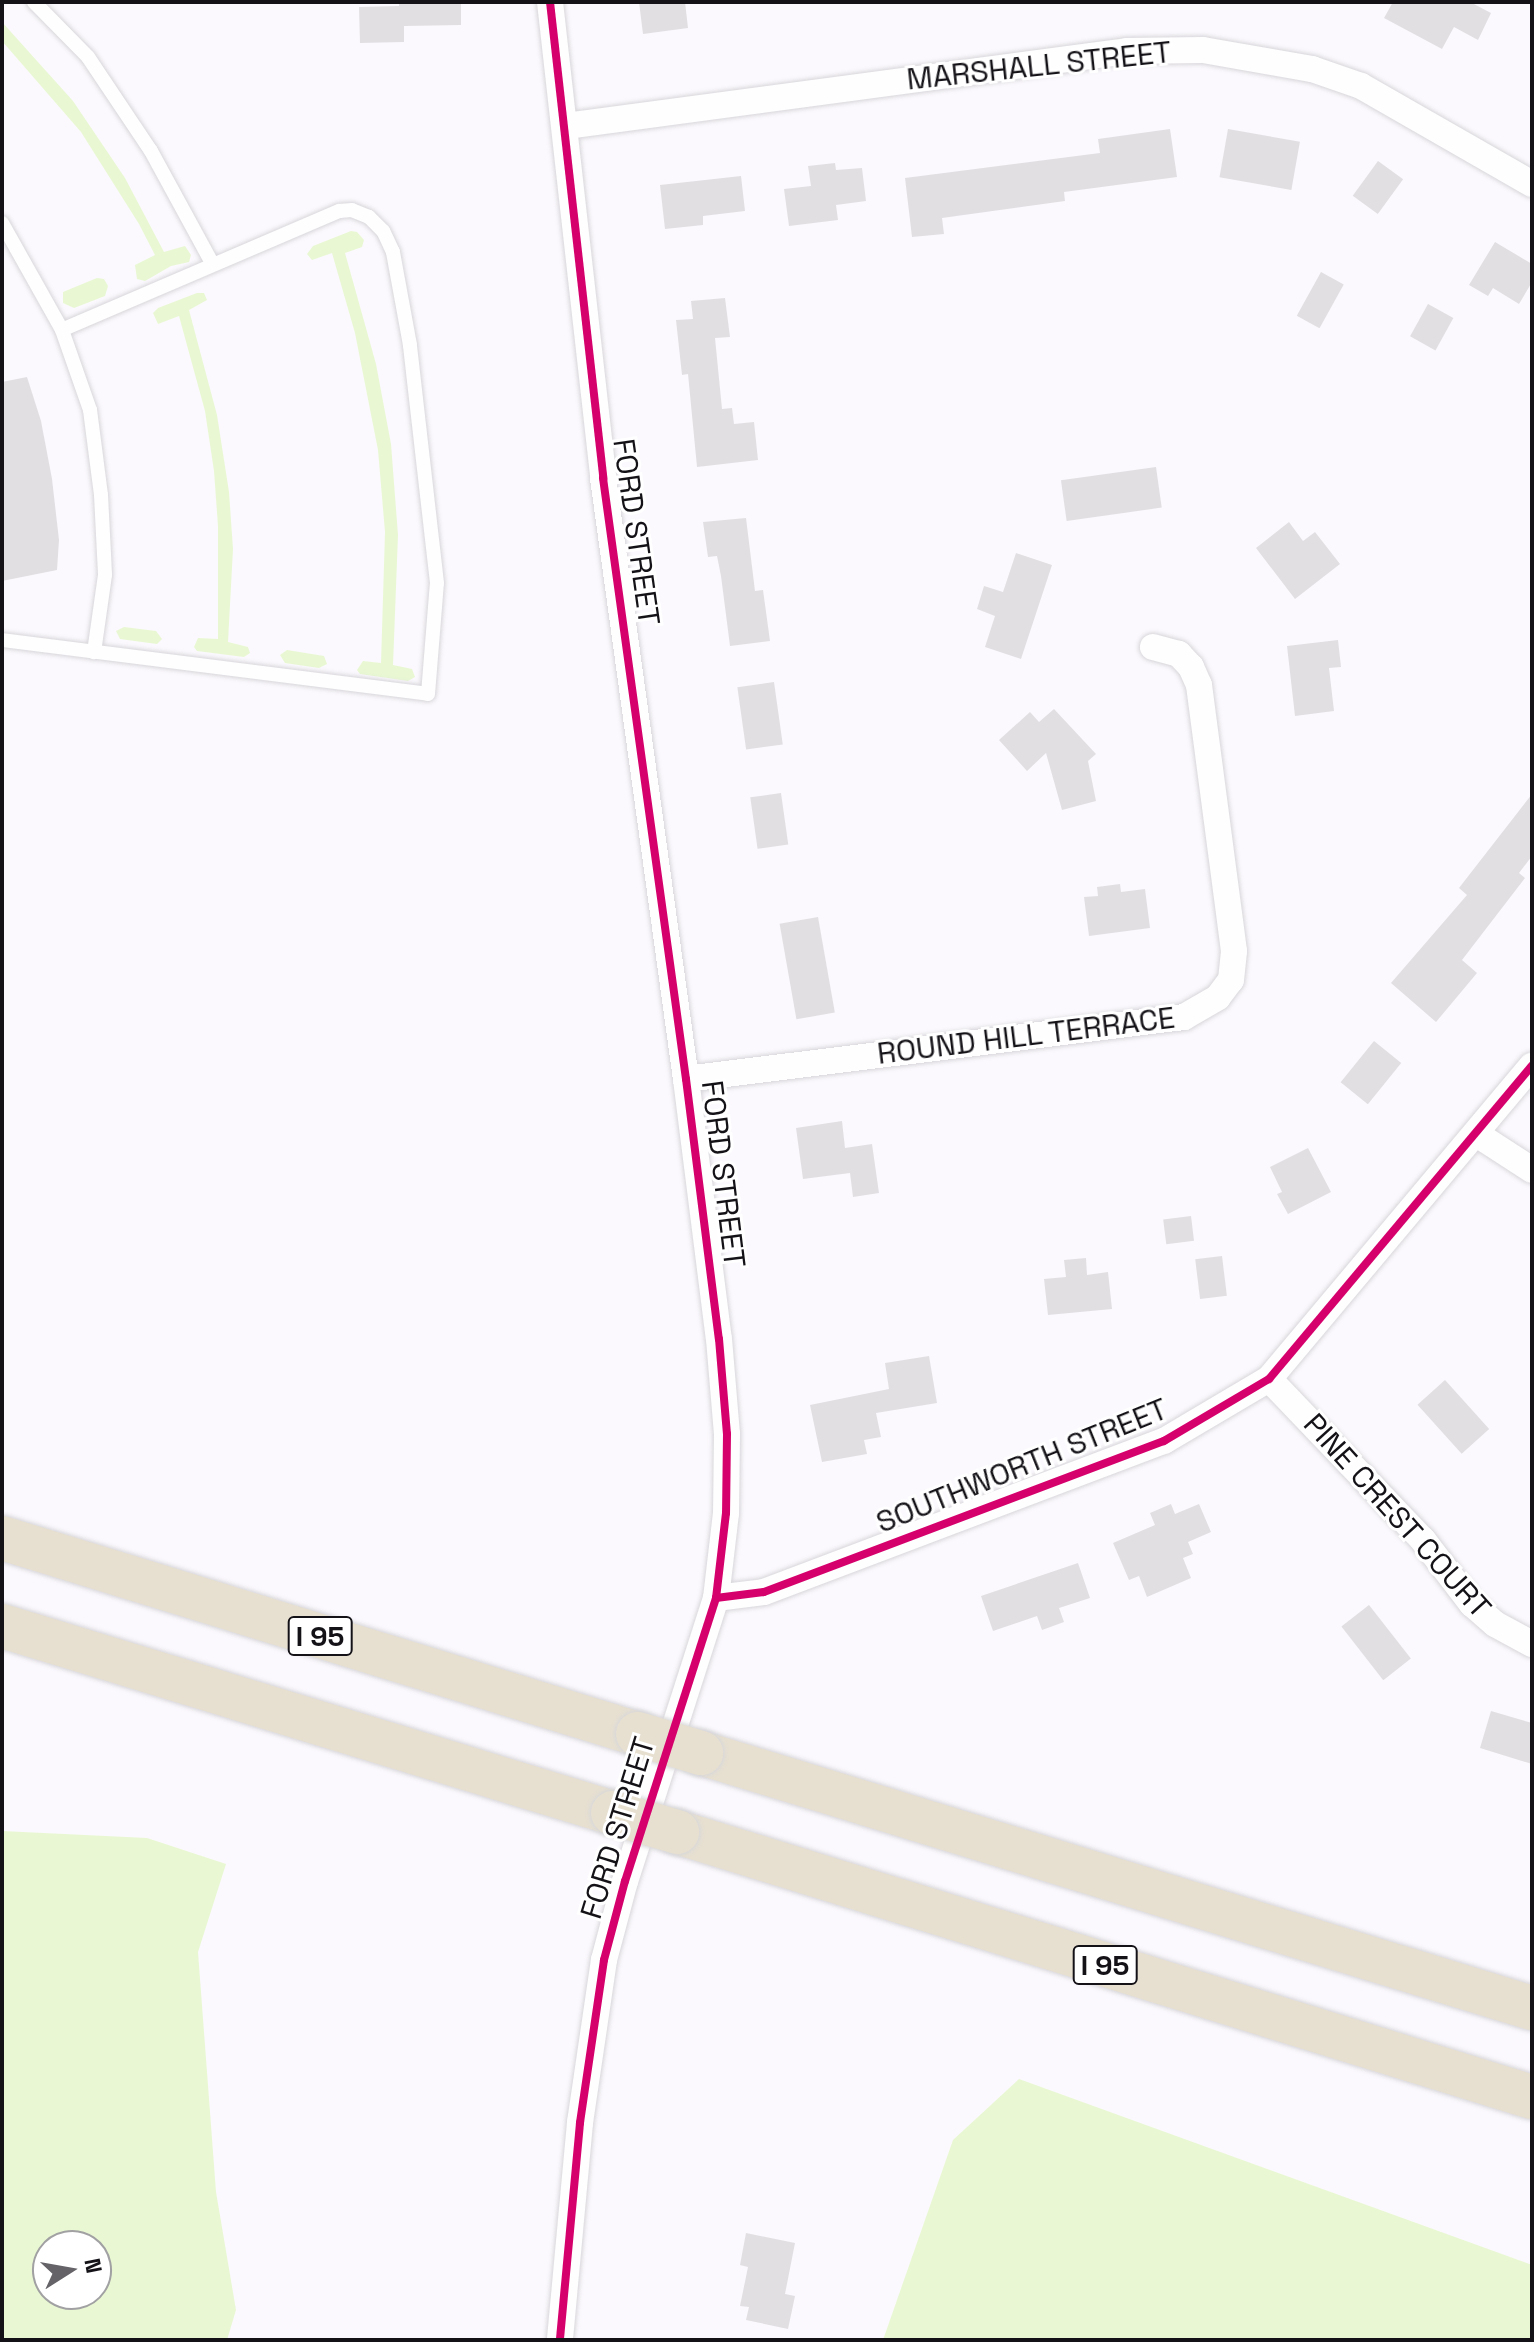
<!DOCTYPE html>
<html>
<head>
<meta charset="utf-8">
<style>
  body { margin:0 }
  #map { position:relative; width:1534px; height:2342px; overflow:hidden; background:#fbf9fd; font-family:"Space Grotesk",sans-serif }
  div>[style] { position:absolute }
  .green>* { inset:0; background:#e9f8d3 }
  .building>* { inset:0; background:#e2dfe3; transform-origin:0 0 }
  .roads { filter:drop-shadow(0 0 2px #d8d6da) drop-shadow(0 0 2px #d8d6da) }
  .lane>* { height:14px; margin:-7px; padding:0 7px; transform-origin:7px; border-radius:7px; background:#fefeff }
  .street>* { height:26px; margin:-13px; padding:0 13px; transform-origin:13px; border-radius:13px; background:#fefeff }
  .highway>* { height:44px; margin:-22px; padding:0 22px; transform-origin:22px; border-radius:22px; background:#e7e0d1 }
  .bridges { filter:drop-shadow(0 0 2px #d8d7d9) drop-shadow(0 0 2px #d8d7d9) }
  .highway-bridge>* { height:44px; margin:-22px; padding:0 22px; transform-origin:22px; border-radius:22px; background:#e7e0d1 }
  .cycleway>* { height:8px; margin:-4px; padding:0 4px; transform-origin:4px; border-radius:4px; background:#d6006c }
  span { translate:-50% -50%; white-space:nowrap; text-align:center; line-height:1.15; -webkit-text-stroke:6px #fff; paint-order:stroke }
  .shield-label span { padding:2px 6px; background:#fff; border:2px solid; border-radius:6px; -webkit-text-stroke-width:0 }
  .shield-label { font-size:28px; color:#141217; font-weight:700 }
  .street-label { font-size:30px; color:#141217 }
  .frame { position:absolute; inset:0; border:4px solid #141217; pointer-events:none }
  .north { position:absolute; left:32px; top:2230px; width:80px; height:80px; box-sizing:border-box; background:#fff; border:2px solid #a1a0a2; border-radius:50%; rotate:79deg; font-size:22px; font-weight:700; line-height:32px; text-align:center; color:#141217 }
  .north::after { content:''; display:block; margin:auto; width:28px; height:36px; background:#656368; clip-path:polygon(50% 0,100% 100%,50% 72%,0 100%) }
</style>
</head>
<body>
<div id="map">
  <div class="green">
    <div style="clip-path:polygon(2px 22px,73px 101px,125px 178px,164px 252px,185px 246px,191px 255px,189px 262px,171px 266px,145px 281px,137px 279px,135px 265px,155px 255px,139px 224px,81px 132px,2px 41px)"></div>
    <div style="clip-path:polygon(351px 231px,357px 232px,364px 240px,362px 247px,345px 253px,376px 364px,391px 444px,398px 535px,393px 665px,412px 669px,415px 677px,408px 681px,360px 674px,357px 670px,363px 661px,381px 663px,385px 532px,378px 450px,355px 333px,332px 253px,312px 260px,307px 254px,313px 246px)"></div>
    <div style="clip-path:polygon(97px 278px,104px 279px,108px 286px,105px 296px,74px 308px,63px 303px,63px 292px)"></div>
    <div style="clip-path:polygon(197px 293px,204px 293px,207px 300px,189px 310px,217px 415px,229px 492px,233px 549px,228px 642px,248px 647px,250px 653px,244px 657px,197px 651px,194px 647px,198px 638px,218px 639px,218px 526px,214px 471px,205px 411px,179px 316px,158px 324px,153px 313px,158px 308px)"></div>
    <div style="clip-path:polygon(124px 627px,156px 631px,162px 639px,157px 644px,120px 639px,116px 631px)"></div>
    <div style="clip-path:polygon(287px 650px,324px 656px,327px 664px,319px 668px,285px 663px,280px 655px)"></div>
    <div style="clip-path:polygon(evenodd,2px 1831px,147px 1838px,226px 1864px,198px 1952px,216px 2192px,236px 2310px,227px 2340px,2px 2340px,2px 1831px,96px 2246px,96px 2294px,48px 2294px,48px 2246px,96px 2246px)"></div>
    <div style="clip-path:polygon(1019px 2079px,1532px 2265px,1532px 2340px,883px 2340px,953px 2140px)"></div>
  </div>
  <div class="building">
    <div style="clip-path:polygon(399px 2px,461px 2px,461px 25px,404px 26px,404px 42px,360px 43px,359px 7px,399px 6px)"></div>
    <div style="clip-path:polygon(639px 2px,685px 2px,688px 28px,643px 34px)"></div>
    <div style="clip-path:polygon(1393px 2px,1470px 2px,1491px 13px,1478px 40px,1454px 27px,1442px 49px,1384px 18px)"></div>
    <div style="clip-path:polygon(1170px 129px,1177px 177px,1064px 192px,1065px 201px,942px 218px,944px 234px,912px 237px,905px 178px,1100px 153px,1098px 139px)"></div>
    <div style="left:1228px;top:129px;width:73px;height:49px;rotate:10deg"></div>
    <div style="left:1378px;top:161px;width:31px;height:43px;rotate:36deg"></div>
    <div style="clip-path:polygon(835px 163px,836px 170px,862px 168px,866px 201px,836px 205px,838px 220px,789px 226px,784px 189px,811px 186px,808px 166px)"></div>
    <div style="clip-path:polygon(741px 176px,745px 211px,703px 216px,703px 225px,665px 229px,660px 185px)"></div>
    <div style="clip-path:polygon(1495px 242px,1532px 264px,1532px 282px,1519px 304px,1493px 288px,1488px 296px,1469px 285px)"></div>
    <div style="left:1321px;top:272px;width:26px;height:50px;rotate:29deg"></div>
    <div style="clip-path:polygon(725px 298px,730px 337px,715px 338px,722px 409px,732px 408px,734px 424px,754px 422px,758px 460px,697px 467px,688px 374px,682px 375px,676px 320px,693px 319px,691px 301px)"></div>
    <div style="left:1428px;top:304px;width:29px;height:37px;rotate:29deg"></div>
    <div style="clip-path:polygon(27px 377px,41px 421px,52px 479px,59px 540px,57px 570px,2px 581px,2px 382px)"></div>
    <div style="left:1156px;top:467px;width:41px;height:96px;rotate:82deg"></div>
    <div style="clip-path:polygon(746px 518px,755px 591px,763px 590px,770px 641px,730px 646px,721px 576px,717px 556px,708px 557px,703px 522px)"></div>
    <div style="clip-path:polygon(1289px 522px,1303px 541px,1315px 532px,1340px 564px,1295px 599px,1256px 548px)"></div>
    <div style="clip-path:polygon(1016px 553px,1052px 565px,1021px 659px,985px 647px,995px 616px,977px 609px,984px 586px,1003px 592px)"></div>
    <div style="clip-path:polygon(1338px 640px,1341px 667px,1329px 668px,1334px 711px,1295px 716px,1287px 646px)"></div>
    <div style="left:774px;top:682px;width:63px;height:37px;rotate:82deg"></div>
    <div style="clip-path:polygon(1054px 709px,1096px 754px,1088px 761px,1096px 801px,1062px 810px,1046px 753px,1027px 771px,999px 740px,1030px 712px,1039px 722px)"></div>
    <div style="left:781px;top:793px;width:52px;height:31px;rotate:82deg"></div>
    <div style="clip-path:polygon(1532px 794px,1532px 856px,1519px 873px,1525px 878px,1462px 960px,1477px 973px,1436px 1022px,1391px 983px,1467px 895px,1459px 888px)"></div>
    <div style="clip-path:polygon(1120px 884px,1121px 892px,1145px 889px,1150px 928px,1089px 936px,1084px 897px,1098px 896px,1097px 887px)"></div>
    <div style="left:818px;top:917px;width:97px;height:39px;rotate:80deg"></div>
    <div style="left:1374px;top:1041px;width:35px;height:53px;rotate:39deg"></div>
    <div style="clip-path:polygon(842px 1121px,845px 1148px,872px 1144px,879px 1193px,853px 1197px,850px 1173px,803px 1179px,796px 1128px)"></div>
    <div style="clip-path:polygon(1308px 1148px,1331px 1192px,1288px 1214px,1277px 1194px,1282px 1192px,1270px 1167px)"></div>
    <div style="left:1191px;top:1216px;width:25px;height:28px;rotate:83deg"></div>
    <div style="left:1222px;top:1256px;width:40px;height:27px;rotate:83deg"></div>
    <div style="clip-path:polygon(1086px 1258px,1087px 1275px,1108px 1272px,1112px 1309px,1048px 1315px,1044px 1279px,1066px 1277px,1064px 1260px)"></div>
    <div style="clip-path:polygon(929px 1356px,937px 1403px,876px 1413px,881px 1437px,864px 1440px,867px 1454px,822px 1462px,810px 1405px,889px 1389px,885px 1363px)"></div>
    <div style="left:1445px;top:1380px;width:66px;height:37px;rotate:48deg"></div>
    <div style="clip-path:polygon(1171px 1504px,1175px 1514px,1199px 1504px,1211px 1532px,1188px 1542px,1193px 1554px,1183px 1558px,1191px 1578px,1147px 1597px,1139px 1576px,1129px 1580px,1113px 1543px,1155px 1525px,1150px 1513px)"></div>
    <div style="clip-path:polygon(1078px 1563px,1090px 1598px,1059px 1608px,1064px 1622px,1042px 1630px,1037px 1616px,993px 1631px,981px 1596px)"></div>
    <div style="left:1369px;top:1605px;width:68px;height:35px;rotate:52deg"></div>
    <div style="clip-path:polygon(1491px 1711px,1532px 1723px,1532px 1764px,1480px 1748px)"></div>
    <div style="clip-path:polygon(746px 2233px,795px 2243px,785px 2294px,795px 2296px,788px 2329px,746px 2320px,749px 2307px,740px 2306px,748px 2267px,740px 2265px)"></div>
  </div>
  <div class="roads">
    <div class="lane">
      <div style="left:34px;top:2px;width:77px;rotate:45.5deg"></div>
      <div style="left:88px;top:57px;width:113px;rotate:56.2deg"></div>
      <div style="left:151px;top:151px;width:128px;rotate:61.4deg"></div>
      <div style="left:2px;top:223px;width:123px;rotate:60.7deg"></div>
      <div style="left:2px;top:640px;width:429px;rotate:7.2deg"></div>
      <div style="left:428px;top:694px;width:111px;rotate:-85.4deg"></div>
      <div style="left:437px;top:583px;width:240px;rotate:-96.5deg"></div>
      <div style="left:410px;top:345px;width:95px;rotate:-100.4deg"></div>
      <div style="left:393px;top:252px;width:23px;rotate:-115deg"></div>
      <div style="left:383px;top:231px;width:20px;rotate:-135deg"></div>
      <div style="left:369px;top:217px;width:18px;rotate:-158deg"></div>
      <div style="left:352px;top:210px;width:13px;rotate:176deg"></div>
      <div style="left:339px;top:211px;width:301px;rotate:156.8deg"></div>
      <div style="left:62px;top:330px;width:85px;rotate:70.7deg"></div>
      <div style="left:90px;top:410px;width:86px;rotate:82.6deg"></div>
      <div style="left:101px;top:495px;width:80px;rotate:87.1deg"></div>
      <div style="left:105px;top:575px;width:78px;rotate:98.1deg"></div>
    </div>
    <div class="street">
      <div style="left:550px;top:2px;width:479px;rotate:83.6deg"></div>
      <div style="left:603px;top:478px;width:607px;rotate:82.14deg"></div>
      <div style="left:686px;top:1079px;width:262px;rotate:82.8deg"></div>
      <div style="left:719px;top:1339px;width:95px;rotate:85.2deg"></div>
      <div style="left:727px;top:1434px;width:79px;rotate:90.7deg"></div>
      <div style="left:726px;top:1513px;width:86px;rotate:96.7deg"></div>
      <div style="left:716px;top:1598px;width:297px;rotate:107.8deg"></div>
      <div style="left:625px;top:1881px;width:82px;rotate:104.9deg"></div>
      <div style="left:604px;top:1960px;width:165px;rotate:98.4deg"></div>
      <div style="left:580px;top:2123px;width:218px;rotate:95.3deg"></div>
      <div style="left:566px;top:126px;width:566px;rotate:-7.61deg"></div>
      <div style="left:1127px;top:51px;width:76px;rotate:-0.8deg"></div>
      <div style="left:1203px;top:50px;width:111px;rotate:9.9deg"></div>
      <div style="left:1312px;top:69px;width:52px;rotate:19.1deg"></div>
      <div style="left:1361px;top:86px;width:197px;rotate:29.8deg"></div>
      <div style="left:686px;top:1079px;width:502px;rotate:-7.1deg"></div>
      <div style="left:1184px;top:1017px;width:39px;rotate:-30deg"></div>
      <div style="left:1218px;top:997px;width:21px;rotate:-53deg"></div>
      <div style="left:1231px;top:980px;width:29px;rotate:-84deg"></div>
      <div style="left:1234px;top:951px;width:268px;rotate:-97.5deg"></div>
      <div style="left:1199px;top:685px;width:20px;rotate:-114deg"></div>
      <div style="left:1191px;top:667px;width:18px;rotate:-133deg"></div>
      <div style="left:1179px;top:654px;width:27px;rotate:-165deg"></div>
      <div style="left:1478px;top:1135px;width:64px;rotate:32.9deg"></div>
      <div style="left:1269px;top:1379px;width:223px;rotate:46.3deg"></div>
      <div style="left:1423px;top:1540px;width:81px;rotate:52.6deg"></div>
      <div style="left:1472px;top:1604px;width:30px;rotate:41deg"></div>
      <div style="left:1495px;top:1624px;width:42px;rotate:28.4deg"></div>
      <div style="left:716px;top:1598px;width:48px;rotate:-7.1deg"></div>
      <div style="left:764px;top:1592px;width:428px;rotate:-20.7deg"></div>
      <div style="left:1164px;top:1441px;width:122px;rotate:-30.6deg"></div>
      <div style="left:1269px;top:1379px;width:409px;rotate:-50deg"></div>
    </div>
    <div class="highway">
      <div style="left:2px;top:1538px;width:666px;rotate:17.13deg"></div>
      <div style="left:2px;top:1626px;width:639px;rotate:17.02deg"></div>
      <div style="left:701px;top:1753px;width:869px;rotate:17.06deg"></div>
      <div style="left:677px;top:1832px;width:895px;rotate:17.22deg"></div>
    </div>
  </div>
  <div class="bridges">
    <div class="highway-bridge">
      <div style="left:638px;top:1734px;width:66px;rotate:16.8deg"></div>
      <div style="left:613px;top:1813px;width:67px;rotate:16.5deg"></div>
    </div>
  </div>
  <div class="cycleway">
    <div style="left:550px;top:2px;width:479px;rotate:83.6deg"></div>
    <div style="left:603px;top:478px;width:607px;rotate:82.14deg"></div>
    <div style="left:686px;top:1079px;width:262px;rotate:82.8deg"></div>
    <div style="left:719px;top:1339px;width:95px;rotate:85.2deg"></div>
    <div style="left:727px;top:1434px;width:79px;rotate:90.7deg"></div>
    <div style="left:726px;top:1513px;width:86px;rotate:96.7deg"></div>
    <div style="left:716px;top:1598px;width:297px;rotate:107.8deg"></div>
    <div style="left:625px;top:1881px;width:82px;rotate:104.9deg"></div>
    <div style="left:604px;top:1960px;width:165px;rotate:98.4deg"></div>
    <div style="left:580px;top:2123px;width:218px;rotate:95.3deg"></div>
    <div style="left:716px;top:1598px;width:48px;rotate:-7.1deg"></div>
    <div style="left:764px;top:1592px;width:428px;rotate:-20.7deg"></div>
    <div style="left:1164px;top:1441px;width:122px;rotate:-30.6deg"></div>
    <div style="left:1269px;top:1379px;width:409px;rotate:-50deg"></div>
  </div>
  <div class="shield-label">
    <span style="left:320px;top:1636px">I 95</span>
    <span style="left:1105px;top:1965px">I 95</span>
  </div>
  <div class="street-label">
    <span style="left:1039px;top:66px;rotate:-6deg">MARSHALL STREET</span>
    <span style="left:636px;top:532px;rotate:82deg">FORD STREET</span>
    <span style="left:1026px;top:1036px;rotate:-7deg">ROUND HILL TERRACE</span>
    <span style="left:723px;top:1174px;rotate:83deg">FORD STREET</span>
    <span style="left:1022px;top:1466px;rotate:-22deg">SOUTHWORTH STREET</span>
    <span style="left:1397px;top:1516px;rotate:48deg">PINE CREST COURT</span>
    <span style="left:618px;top:1828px;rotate:-73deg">FORD STREET</span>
  </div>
  <div class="frame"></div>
  <div class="north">N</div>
</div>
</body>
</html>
